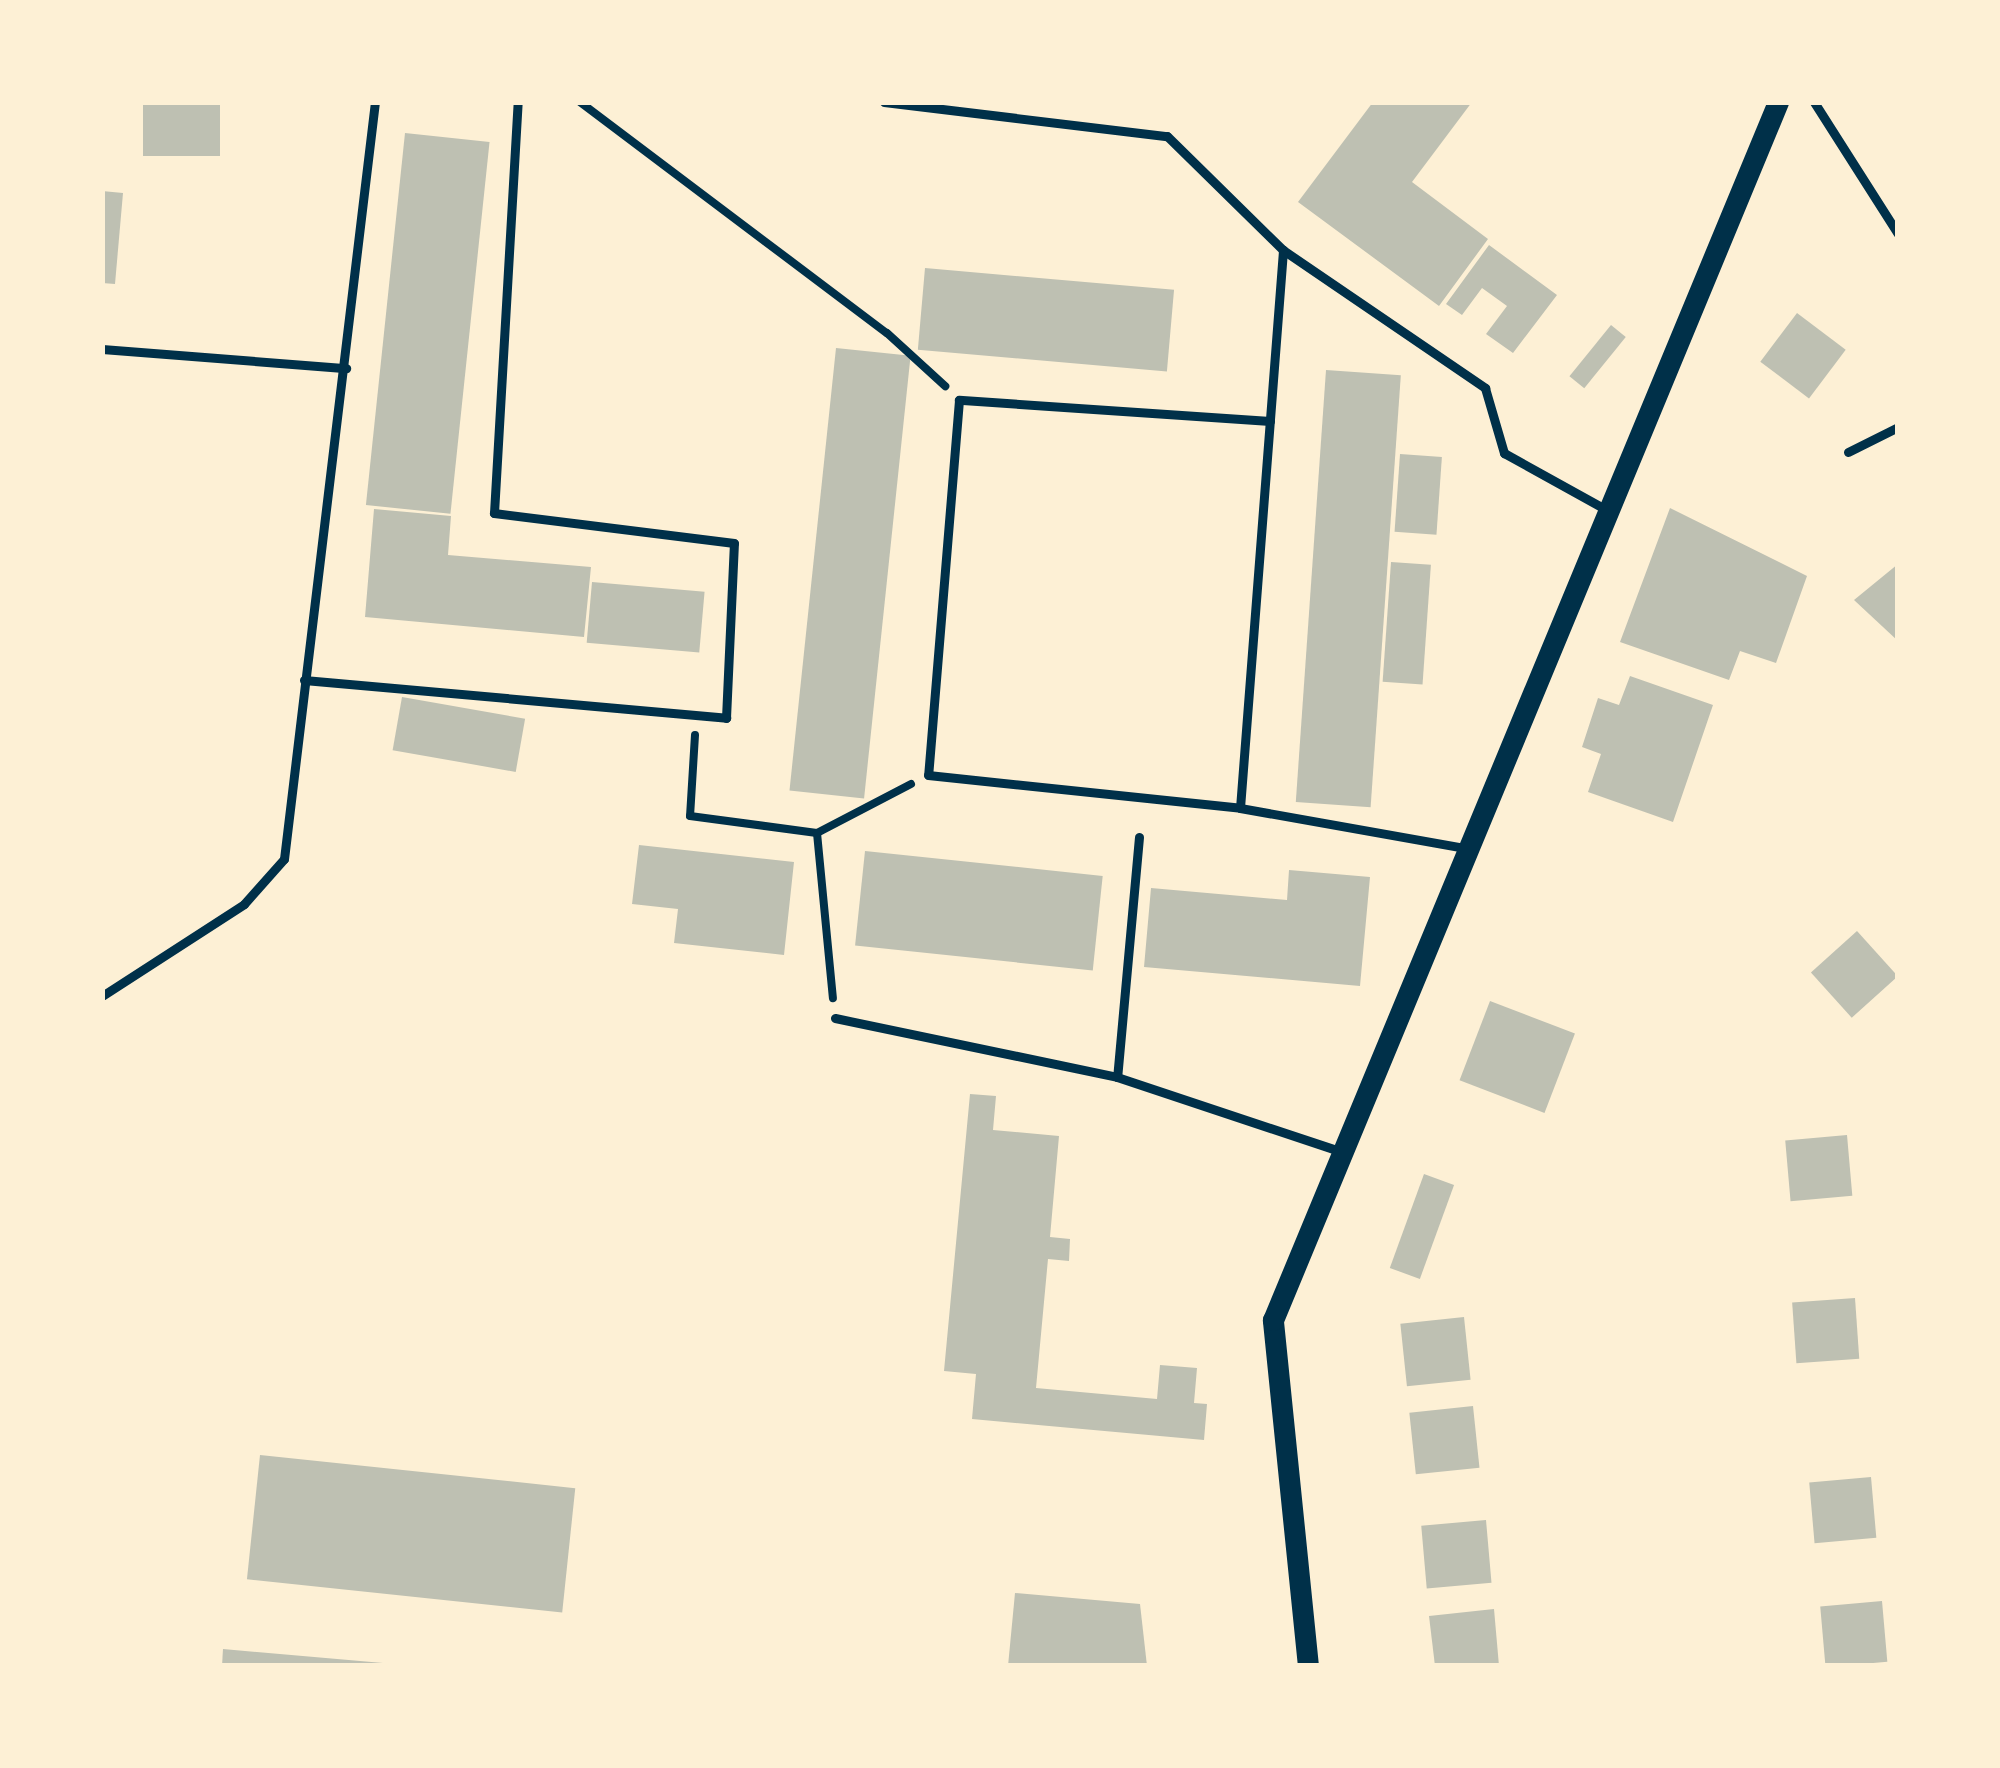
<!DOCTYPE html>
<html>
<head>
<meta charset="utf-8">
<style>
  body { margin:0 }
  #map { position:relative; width:2000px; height:1768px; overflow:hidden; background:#fdf0d5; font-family:"Nunito Sans",sans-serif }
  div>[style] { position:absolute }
  .building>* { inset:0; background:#bec0b2; transform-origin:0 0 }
  .path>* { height:8px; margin:-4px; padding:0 4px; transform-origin:4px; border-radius:4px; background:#003049 }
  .service>* { height:9px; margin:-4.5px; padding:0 4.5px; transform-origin:4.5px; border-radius:4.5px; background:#003049 }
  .tertiary>* { height:21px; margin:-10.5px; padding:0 10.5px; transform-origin:10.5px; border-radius:10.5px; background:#003049 }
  span { translate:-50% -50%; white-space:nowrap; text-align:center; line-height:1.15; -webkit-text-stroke:9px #fdf0d5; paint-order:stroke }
  .frame { position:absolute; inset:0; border:105px solid #fdf0d5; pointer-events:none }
</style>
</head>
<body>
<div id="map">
  <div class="building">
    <div style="left:143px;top:102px;width:77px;height:54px"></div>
    <div style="clip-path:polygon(1373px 102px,1472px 102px,1412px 182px,1488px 239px,1439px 306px,1298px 202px)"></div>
    <div style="left:405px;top:133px;width:85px;height:374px;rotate:6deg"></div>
    <div style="clip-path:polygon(102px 191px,123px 193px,115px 284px,102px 283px)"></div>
    <div style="clip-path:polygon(1489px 245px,1557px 295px,1513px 353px,1486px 334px,1507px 306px,1482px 288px,1462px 315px,1446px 304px)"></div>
    <div style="left:925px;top:268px;width:250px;height:82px;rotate:5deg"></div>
    <div style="left:1797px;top:313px;width:61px;height:61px;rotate:37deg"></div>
    <div style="left:1611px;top:325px;width:19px;height:66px;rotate:39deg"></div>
    <div style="left:836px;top:348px;width:75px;height:445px;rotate:6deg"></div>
    <div style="left:1326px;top:370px;width:75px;height:433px;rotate:4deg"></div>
    <div style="left:1400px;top:454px;width:42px;height:78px;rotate:4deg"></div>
    <div style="clip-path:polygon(1670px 508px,1807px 576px,1776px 663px,1740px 651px,1729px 680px,1620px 642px)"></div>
    <div style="clip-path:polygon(374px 509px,451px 516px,448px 555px,591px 567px,584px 637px,365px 617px)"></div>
    <div style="left:1391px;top:562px;width:40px;height:120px;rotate:4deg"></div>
    <div style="clip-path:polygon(1898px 564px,1898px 641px,1854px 600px)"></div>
    <div style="left:592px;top:582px;width:113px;height:61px;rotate:5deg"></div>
    <div style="clip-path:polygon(1630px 676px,1713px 705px,1673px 822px,1588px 792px,1601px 754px,1582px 747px,1598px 698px,1619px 705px)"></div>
    <div style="left:402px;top:697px;width:125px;height:54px;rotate:10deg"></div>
    <div style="clip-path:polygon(639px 845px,794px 862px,784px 955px,674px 943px,678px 909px,632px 904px)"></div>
    <div style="left:865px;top:851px;width:239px;height:95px;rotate:6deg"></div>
    <div style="clip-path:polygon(1289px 870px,1370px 877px,1360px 986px,1144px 967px,1151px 888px,1287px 900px)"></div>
    <div style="left:1857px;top:931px;width:61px;height:62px;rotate:48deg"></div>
    <div style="left:1490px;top:1001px;width:91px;height:85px;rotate:21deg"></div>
    <div style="clip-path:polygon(970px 1094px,996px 1096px,993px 1130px,1059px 1136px,1050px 1237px,1070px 1239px,1069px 1261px,1048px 1259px,1036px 1388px,1157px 1399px,1160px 1365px,1197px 1368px,1194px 1403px,1207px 1404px,1204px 1440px,972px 1419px,976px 1374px,944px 1371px)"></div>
    <div style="left:1847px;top:1135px;width:61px;height:62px;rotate:85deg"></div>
    <div style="left:1424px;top:1174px;width:32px;height:100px;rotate:20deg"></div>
    <div style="left:1855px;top:1298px;width:61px;height:63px;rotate:86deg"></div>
    <div style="left:1464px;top:1317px;width:63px;height:64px;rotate:84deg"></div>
    <div style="left:1473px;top:1406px;width:62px;height:64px;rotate:84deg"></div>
    <div style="left:260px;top:1455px;width:317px;height:125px;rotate:6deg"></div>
    <div style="left:1871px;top:1477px;width:61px;height:62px;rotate:85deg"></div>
    <div style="left:1486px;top:1520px;width:63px;height:65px;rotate:85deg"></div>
    <div style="clip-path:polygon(1015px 1593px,1140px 1604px,1147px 1666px,1008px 1666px)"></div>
    <div style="left:1882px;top:1601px;width:61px;height:62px;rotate:85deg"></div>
    <div style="clip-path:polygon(1494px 1609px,1499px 1666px,1435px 1666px,1429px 1616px)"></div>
    <div style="clip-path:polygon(223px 1649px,383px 1663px,383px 1666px,222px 1666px)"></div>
  </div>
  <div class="path">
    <div style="left:580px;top:102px;width:384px;rotate:37deg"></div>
    <div style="left:887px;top:333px;width:79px;rotate:42.4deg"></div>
    <div style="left:695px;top:735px;width:81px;rotate:93.5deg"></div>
    <div style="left:690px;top:816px;width:128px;rotate:7.6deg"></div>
    <div style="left:817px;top:833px;width:166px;rotate:84.5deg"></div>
    <div style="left:817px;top:833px;width:106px;rotate:-27.5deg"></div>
  </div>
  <div class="service">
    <div style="left:884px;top:102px;width:285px;rotate:6.9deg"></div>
    <div style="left:1167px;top:136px;width:163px;rotate:44.5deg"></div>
    <div style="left:1283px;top:250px;width:245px;rotate:34.3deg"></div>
    <div style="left:1485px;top:388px;width:68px;rotate:73.7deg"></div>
    <div style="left:1504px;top:453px;width:118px;rotate:29deg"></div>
    <div style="left:1814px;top:102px;width:156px;rotate:57.5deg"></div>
    <div style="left:102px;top:349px;width:245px;rotate:4.5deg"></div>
    <div style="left:1270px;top:421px;width:312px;rotate:-176.1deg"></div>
    <div style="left:959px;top:400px;width:376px;rotate:94.7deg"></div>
    <div style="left:928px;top:775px;width:314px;rotate:6deg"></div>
    <div style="left:1240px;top:808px;width:229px;rotate:10.1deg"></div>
    <div style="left:1848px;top:452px;width:56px;rotate:-26.6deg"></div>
    <div style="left:304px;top:680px;width:424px;rotate:5.1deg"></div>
    <div style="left:726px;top:718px;width:175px;rotate:-87.4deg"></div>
    <div style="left:734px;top:543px;width:242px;rotate:-172.9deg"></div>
    <div style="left:494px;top:513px;width:412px;rotate:-86.7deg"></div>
    <div style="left:1240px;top:808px;width:560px;rotate:-85.59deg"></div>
    <div style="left:1139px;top:837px;width:241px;rotate:95.2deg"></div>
    <div style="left:1117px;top:1077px;width:238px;rotate:18.4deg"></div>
    <div style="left:102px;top:996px;width:169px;rotate:-32.9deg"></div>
    <div style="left:244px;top:904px;width:60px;rotate:-48.4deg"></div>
    <div style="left:284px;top:859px;width:762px;rotate:-83.15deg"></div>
    <div style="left:835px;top:1018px;width:288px;rotate:11.8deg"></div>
  </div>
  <div class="tertiary">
    <div style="left:1308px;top:1666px;width:348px;rotate:-95.8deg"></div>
    <div style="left:1273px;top:1320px;width:1319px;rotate:-67.48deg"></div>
  </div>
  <div class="frame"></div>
</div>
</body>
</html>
